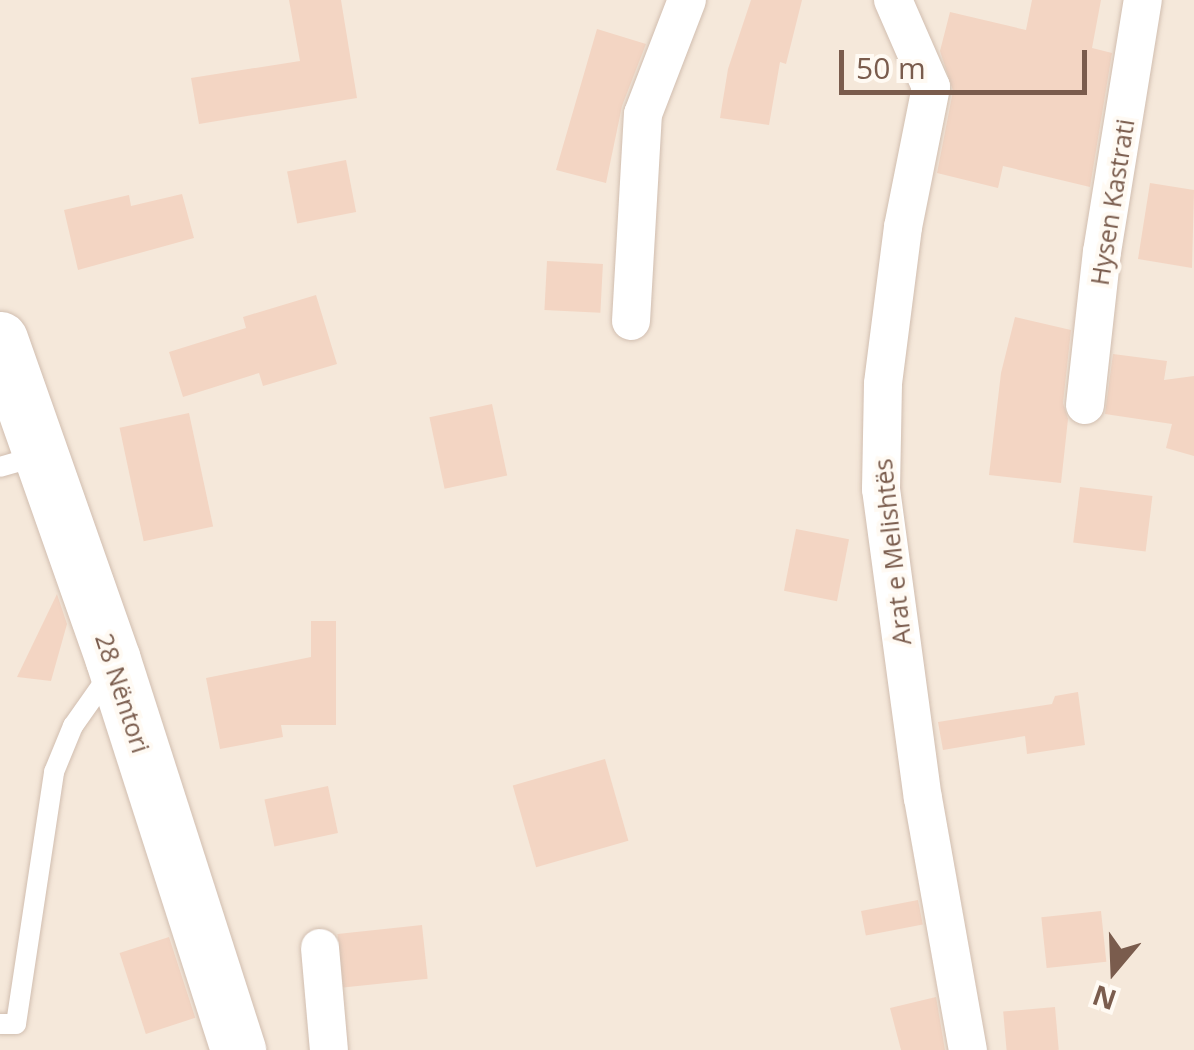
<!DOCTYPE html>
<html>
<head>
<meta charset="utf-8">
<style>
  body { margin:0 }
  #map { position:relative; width:1194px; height:1050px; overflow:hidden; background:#fdf6ec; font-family:"Open Sans",sans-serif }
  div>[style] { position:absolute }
  .residential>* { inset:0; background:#f5e8da; transform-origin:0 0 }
  .building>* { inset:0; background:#f3d5c3; transform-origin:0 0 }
  .roads { filter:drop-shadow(0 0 2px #d1beb0) drop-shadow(0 0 2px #d1beb0) }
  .lane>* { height:20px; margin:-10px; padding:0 10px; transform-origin:10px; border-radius:10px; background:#fff }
  .street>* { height:38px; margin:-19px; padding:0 19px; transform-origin:19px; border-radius:19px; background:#fff }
  .secondary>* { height:55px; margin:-27.5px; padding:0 27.5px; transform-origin:27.5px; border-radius:27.5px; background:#fff }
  span { translate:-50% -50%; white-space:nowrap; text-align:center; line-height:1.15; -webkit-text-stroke:8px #fffaf3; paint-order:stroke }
  .street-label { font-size:25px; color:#7a5c4d }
  .north { position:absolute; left:1064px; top:920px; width:100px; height:100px; -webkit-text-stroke:8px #fffaf3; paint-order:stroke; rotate:199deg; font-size:28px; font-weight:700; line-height:40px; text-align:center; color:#7a5c4d }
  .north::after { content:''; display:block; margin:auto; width:35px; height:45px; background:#7a5c4d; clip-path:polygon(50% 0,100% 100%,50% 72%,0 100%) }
  .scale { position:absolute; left:839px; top:50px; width:248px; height:45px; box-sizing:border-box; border:5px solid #7a5c4d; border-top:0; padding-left:12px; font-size:30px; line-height:35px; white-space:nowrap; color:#7a5c4d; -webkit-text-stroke:8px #fffaf3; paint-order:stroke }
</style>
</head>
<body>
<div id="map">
  <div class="residential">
    <div style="left:0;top:0;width:1194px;height:1050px"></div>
  </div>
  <div class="building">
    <div style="clip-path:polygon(289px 0,341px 0,357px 98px,199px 124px,191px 78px,300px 61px)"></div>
    <div style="clip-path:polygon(751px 0,802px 0,786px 64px,780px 62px,769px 125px,720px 118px,728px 69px)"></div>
    <div style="clip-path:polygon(1032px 0,1101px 0,1092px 48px,1112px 53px,1090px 187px,1003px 166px,998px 188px,937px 173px,953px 91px,940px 51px,950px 12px,1026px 30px)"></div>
    <div style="clip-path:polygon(597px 29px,646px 44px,622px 106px,606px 183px,556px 170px)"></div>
    <div style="left:346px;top:160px;width:53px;height:60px;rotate:79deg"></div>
    <div style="clip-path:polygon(1150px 183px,1194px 190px,1192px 268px,1138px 259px)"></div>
    <div style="clip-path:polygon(182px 194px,194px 238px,78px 270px,64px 210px,129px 195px,131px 206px)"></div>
    <div style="left:547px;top:261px;width:56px;height:49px;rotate:3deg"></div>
    <div style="clip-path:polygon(316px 295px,337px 364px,263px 386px,259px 373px,183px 397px,169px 352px,246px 328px,243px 317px)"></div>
    <div style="clip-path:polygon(1015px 317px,1071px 330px,1063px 403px,1068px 419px,1061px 483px,989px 475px,1001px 373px)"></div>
    <div style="clip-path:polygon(1113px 354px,1167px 361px,1164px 380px,1194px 376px,1194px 456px,1166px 448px,1172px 424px,1105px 414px)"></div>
    <div style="left:492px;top:404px;width:73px;height:64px;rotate:78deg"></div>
    <div style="left:189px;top:413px;width:116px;height:71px;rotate:78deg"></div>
    <div style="left:1080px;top:487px;width:73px;height:56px;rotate:7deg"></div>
    <div style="left:796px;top:529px;width:54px;height:63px;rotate:11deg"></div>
    <div style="clip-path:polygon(57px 594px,67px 624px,51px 681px,17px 677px)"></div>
    <div style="clip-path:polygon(311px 621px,336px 621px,336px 725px,281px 725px,283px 737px,220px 749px,206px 678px,311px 657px)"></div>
    <div style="clip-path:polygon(1078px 692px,1085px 745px,1027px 754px,1025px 736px,943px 750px,938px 722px,1052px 704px,1055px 696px)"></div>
    <div style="left:605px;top:759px;width:85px;height:96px;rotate:74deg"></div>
    <div style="left:328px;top:786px;width:48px;height:65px;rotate:78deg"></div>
    <div style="left:918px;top:900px;width:25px;height:58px;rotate:79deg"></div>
    <div style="left:1101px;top:911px;width:51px;height:60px;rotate:84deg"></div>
    <div style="left:422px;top:925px;width:54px;height:85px;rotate:84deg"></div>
    <div style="left:169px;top:937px;width:85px;height:52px;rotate:72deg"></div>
    <div style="clip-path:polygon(936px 997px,945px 1050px,901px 1050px,890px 1008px)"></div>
    <div style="left:1055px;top:1007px;width:43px;height:52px;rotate:85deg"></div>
  </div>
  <div class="roads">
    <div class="lane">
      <div style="left:0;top:467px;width:40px;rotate:-16deg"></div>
      <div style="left:0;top:1024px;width:16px"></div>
      <div style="left:16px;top:1024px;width:255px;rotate:-81.4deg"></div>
      <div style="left:54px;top:772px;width:50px;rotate:-67.6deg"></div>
      <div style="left:73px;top:726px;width:62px;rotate:-54.8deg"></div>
    </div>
    <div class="street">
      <div style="left:893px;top:0;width:95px;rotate:66.4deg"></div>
      <div style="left:931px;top:87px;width:143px;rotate:101.3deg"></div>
      <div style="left:903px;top:227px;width:158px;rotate:97.3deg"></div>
      <div style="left:883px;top:384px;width:105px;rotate:91.1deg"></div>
      <div style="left:881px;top:489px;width:312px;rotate:82.3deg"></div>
      <div style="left:923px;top:798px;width:256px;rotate:79.9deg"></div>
      <div style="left:631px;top:321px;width:207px;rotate:-86.7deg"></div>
      <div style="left:643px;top:114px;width:122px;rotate:-68.9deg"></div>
      <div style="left:1085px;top:405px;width:154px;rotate:-83.7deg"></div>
      <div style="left:1102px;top:252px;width:255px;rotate:-80.8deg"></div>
      <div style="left:320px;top:948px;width:102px;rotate:85deg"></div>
    </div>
    <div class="secondary">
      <div style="left:0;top:339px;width:340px;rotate:70.6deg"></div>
      <div style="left:113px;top:660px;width:410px;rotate:72.2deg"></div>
    </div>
  </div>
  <div class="street-label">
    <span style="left:1112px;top:202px;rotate:-81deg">Hysen Kastrati</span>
    <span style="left:892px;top:552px;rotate:-96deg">Arat e Melishtës</span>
    <span style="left:123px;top:693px;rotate:72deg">28 Nëntori</span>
  </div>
  <div class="north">N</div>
  <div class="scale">50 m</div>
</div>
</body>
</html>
